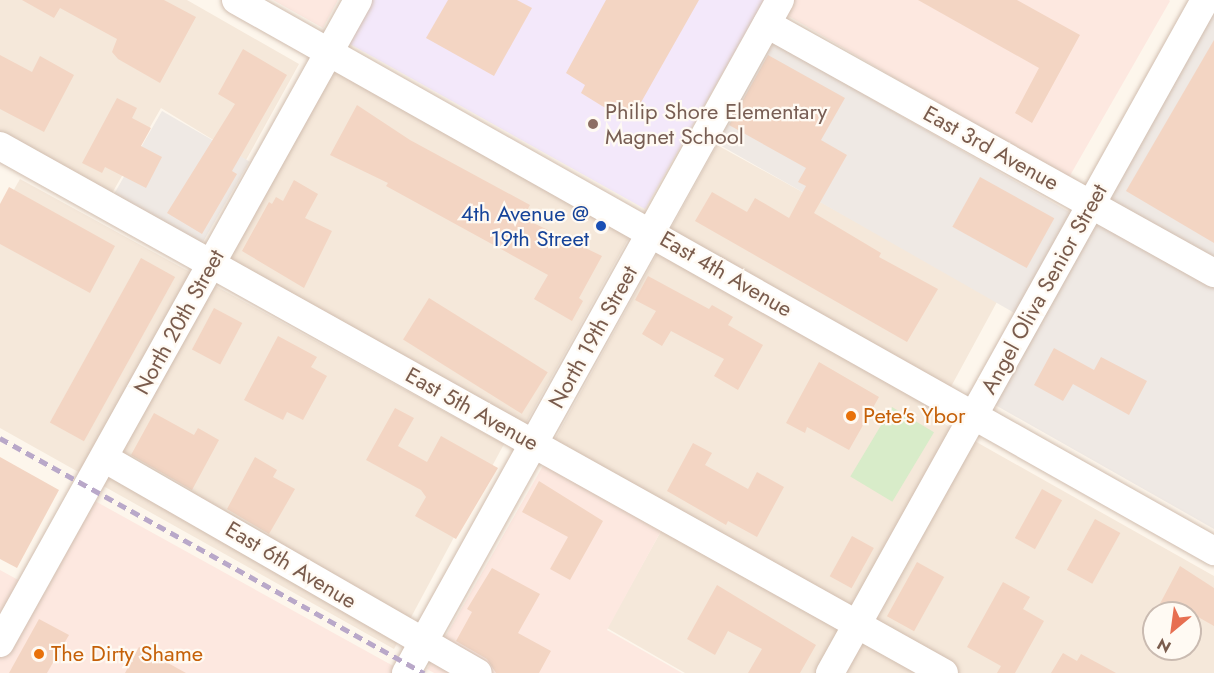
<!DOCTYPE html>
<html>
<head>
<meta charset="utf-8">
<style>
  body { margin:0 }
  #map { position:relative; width:1214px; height:673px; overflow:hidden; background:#fdf6ec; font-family:Jost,sans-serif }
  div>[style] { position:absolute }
  .residential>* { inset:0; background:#f5e8da; transform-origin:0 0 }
  .commercial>* { inset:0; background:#fde8e0 }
  .industrial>* { inset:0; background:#efe9e4; transform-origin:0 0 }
  .education>* { inset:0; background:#f3e8fa }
  .green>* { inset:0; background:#d8ecc9; transform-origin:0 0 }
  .building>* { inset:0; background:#f3d5c3; transform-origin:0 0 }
  .roads { filter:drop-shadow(0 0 2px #d1beb0) drop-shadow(0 0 2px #d1beb0) }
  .minor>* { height:28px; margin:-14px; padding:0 14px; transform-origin:14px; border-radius:14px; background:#fff }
  .rail>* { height:4.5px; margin-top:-2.25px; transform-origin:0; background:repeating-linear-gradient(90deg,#b9a8c9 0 9px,transparent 0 15px) }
  .dots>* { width:16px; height:16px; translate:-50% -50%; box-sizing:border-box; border:3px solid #fffaf3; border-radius:50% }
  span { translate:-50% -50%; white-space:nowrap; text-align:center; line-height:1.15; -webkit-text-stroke:4.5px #fffaf3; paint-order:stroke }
  .education-label { font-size:22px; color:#785e54 }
  .left { translate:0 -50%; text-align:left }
  .street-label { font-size:22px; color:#7a5c4d }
  .transit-label { font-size:22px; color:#164399 }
  .right { translate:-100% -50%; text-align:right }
  .food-label { font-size:22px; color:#c56008 }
  .north { position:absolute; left:1142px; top:601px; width:60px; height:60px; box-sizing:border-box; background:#fffaf3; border:2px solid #cabbb1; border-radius:50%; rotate:209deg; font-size:16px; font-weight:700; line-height:24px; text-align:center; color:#7a5c4d }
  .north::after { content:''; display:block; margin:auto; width:21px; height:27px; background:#e76f51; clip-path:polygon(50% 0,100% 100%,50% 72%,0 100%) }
</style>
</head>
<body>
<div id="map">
  <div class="residential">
    <div style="clip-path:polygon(0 0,187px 0,299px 64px,246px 160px,161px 108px,111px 195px,0 132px)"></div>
    <div style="left:326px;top:62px;width:350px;height:227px;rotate:29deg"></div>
    <div style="clip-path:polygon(evenodd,717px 145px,998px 300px,934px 418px,1214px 576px,1214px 673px,685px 673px,607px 628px,670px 515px,549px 450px,717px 145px,1154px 613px,1190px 613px,1190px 649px,1154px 649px,1154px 613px)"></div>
    <div style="clip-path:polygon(20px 179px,504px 444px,394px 649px,0 428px,0 214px)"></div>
  </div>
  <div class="commercial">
    <div style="clip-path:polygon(273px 0,338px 0,323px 28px)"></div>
    <div style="clip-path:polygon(793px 0,1169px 0,1170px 1px,1068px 179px,785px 14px)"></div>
    <div style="clip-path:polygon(544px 464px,661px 531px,607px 630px,682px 673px,434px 673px,427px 669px)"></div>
    <div style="clip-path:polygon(95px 501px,406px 673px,0 673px,0 570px,44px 594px)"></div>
  </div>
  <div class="industrial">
    <div style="clip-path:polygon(1214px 5px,1214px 529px,990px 402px,1034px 324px,711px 140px,767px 39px,1090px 224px)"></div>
    <div style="left:162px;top:111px;width:101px;height:98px;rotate:30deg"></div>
  </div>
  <div class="education">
    <div style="clip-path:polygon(364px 0,764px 0,645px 209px,341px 39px)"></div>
  </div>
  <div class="green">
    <div style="left:892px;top:407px;width:49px;height:81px;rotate:31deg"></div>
  </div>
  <div class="building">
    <div style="clip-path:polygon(22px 0,164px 0,196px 17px,160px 83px,118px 59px,112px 52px,117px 39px,60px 8px,54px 18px)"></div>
    <div style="clip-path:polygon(448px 0,517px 0,532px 8px,494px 76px,426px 38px)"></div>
    <div style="clip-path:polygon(606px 0,699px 0,635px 113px,615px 102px,610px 110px,602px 106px,581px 93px,585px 85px,566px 73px)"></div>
    <div style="clip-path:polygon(918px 0,1017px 0,1080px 35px,1032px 123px,1015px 113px,1039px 68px)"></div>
    <div style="clip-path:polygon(1214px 40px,1214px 243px,1126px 191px)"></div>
    <div style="clip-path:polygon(243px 49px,287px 75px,232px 171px,237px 174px,202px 234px,167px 213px,235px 104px,218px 94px)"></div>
    <div style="clip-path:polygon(0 55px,32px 72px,40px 56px,74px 75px,44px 132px,0 109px)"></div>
    <div style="clip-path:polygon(768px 55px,845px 98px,821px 140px,847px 155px,814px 213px,881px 253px,879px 257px,938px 289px,907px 342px,695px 221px,712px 192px,747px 212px,755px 198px,789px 218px,806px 186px,798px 182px,806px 168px,729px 125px)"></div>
    <div style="clip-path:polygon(117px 98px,137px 108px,132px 118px,151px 128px,141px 146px,162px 157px,146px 188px,105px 167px,102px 173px,82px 163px)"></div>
    <div style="clip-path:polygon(357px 105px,410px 140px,530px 205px,523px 218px,602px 256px,579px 298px,583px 301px,572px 321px,534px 299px,548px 275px,386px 186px,388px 183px,330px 155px)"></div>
    <div style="left:980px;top:177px;width:85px;height:57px;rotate:29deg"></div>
    <div style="clip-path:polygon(294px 180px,318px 194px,305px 218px,332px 231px,304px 288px,242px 251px,269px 202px,272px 204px,276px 197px,283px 201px)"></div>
    <div style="clip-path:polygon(9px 187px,115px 246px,90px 293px,0 244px,0 204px)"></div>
    <div style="left:141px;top:258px;width:39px;height:188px;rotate:29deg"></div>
    <div style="clip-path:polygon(648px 276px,709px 309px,712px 305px,733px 317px,728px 325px,763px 345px,738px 390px,714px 376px,724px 359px,671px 331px,662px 346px,642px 334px,656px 311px,635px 300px)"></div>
    <div style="left:429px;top:298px;width:140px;height:49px;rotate:32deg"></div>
    <div style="left:214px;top:308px;width:32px;height:47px;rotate:28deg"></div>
    <div style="clip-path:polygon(278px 336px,317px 357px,311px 367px,327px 376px,303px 420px,287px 412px,283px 420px,244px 400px)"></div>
    <div style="clip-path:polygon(1054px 348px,1094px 370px,1101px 357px,1147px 381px,1129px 415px,1073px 384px,1063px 401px,1034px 385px)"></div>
    <div style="clip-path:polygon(819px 362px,879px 397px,849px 450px,807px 427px,805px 433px,786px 423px)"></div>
    <div style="clip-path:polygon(395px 408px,414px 418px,398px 446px,427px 462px,441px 436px,498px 468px,456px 539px,415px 516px,426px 497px,421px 490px,366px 460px)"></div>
    <div style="clip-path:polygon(154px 413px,194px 435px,198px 428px,219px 440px,192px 490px,131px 455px)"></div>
    <div style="clip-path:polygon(693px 443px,712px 453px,705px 465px,748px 489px,757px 472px,784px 487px,757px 537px,728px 521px,726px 525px,667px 491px)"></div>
    <div style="clip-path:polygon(0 457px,59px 490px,17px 568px,0 559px)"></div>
    <div style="clip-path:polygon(255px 457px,277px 470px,273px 477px,295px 489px,269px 534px,227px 509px)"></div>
    <div style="clip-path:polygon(539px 481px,603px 521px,570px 580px,550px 569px,568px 537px,522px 512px)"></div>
    <div style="left:1042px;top:489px;width:23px;height:56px;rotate:29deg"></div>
    <div style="left:1095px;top:519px;width:29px;height:58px;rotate:29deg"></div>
    <div style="left:852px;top:536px;width:25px;height:46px;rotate:29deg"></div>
    <div style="left:917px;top:562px;width:31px;height:62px;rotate:29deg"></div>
    <div style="clip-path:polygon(1180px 566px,1214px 588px,1214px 626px,1191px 613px,1155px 613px)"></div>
    <div style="clip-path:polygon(492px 568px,540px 594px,518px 633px,551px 651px,539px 673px,496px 673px,487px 659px,456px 641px,472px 612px,467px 609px)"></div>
    <div style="clip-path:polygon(1003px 582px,1030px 597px,1023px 609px,1044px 621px,1015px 673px,997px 673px,1001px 666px,967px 647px)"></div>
    <div style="clip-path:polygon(717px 585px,816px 645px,800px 673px,748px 673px,762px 649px,728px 631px,715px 655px,687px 639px)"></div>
    <div style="clip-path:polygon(39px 619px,69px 635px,47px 673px,9px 673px)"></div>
    <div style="clip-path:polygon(139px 647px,186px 673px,125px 673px)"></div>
    <div style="clip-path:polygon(1063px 653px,1077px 661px,1081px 654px,1116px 673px,1051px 673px)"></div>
  </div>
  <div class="roads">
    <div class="minor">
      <div style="left:236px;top:0;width:1123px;rotate:29.4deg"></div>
      <div style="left:767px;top:24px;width:512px;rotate:29.12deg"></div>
      <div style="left:0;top:146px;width:1081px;rotate:29.17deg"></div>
      <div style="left:104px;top:458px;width:431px;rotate:29.9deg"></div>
      <div style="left:0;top:643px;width:736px;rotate:-60.89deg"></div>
      <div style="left:406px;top:673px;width:770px;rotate:-60.94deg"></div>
      <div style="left:830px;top:673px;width:770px;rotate:-60.87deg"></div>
    </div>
  </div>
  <div class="rail">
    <div style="left:0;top:438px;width:485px;rotate:29deg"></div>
  </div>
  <div class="dots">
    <div style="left:593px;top:124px;background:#8d6e63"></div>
    <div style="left:601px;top:226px;background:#1a4fb4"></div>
    <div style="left:851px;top:416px;background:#e8710a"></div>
    <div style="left:39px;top:654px;background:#e8710a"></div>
  </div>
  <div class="education-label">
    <span class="left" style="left:605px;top:124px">Philip Shore Elementary<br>Magnet School</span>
  </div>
  <div class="street-label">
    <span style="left:991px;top:148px;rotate:29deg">East 3rd Avenue</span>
    <span style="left:726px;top:274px;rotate:30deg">East 4th Avenue</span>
    <span style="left:1044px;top:289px;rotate:-61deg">Angel Oliva Senior Street</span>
    <span style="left:179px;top:322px;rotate:-61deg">North 20th Street</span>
    <span style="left:593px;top:337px;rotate:-61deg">North 19th Street</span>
    <span style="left:472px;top:409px;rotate:29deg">East 5th Avenue</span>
    <span style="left:291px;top:565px;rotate:31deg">East 6th Avenue</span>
  </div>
  <div class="transit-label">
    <span class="right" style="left:589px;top:226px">4th Avenue @<br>19th Street</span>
  </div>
  <div class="food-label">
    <span class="left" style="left:863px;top:416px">Pete's Ybor</span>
    <span class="left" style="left:51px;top:654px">The Dirty Shame</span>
  </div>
  <div class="north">N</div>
</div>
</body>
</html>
